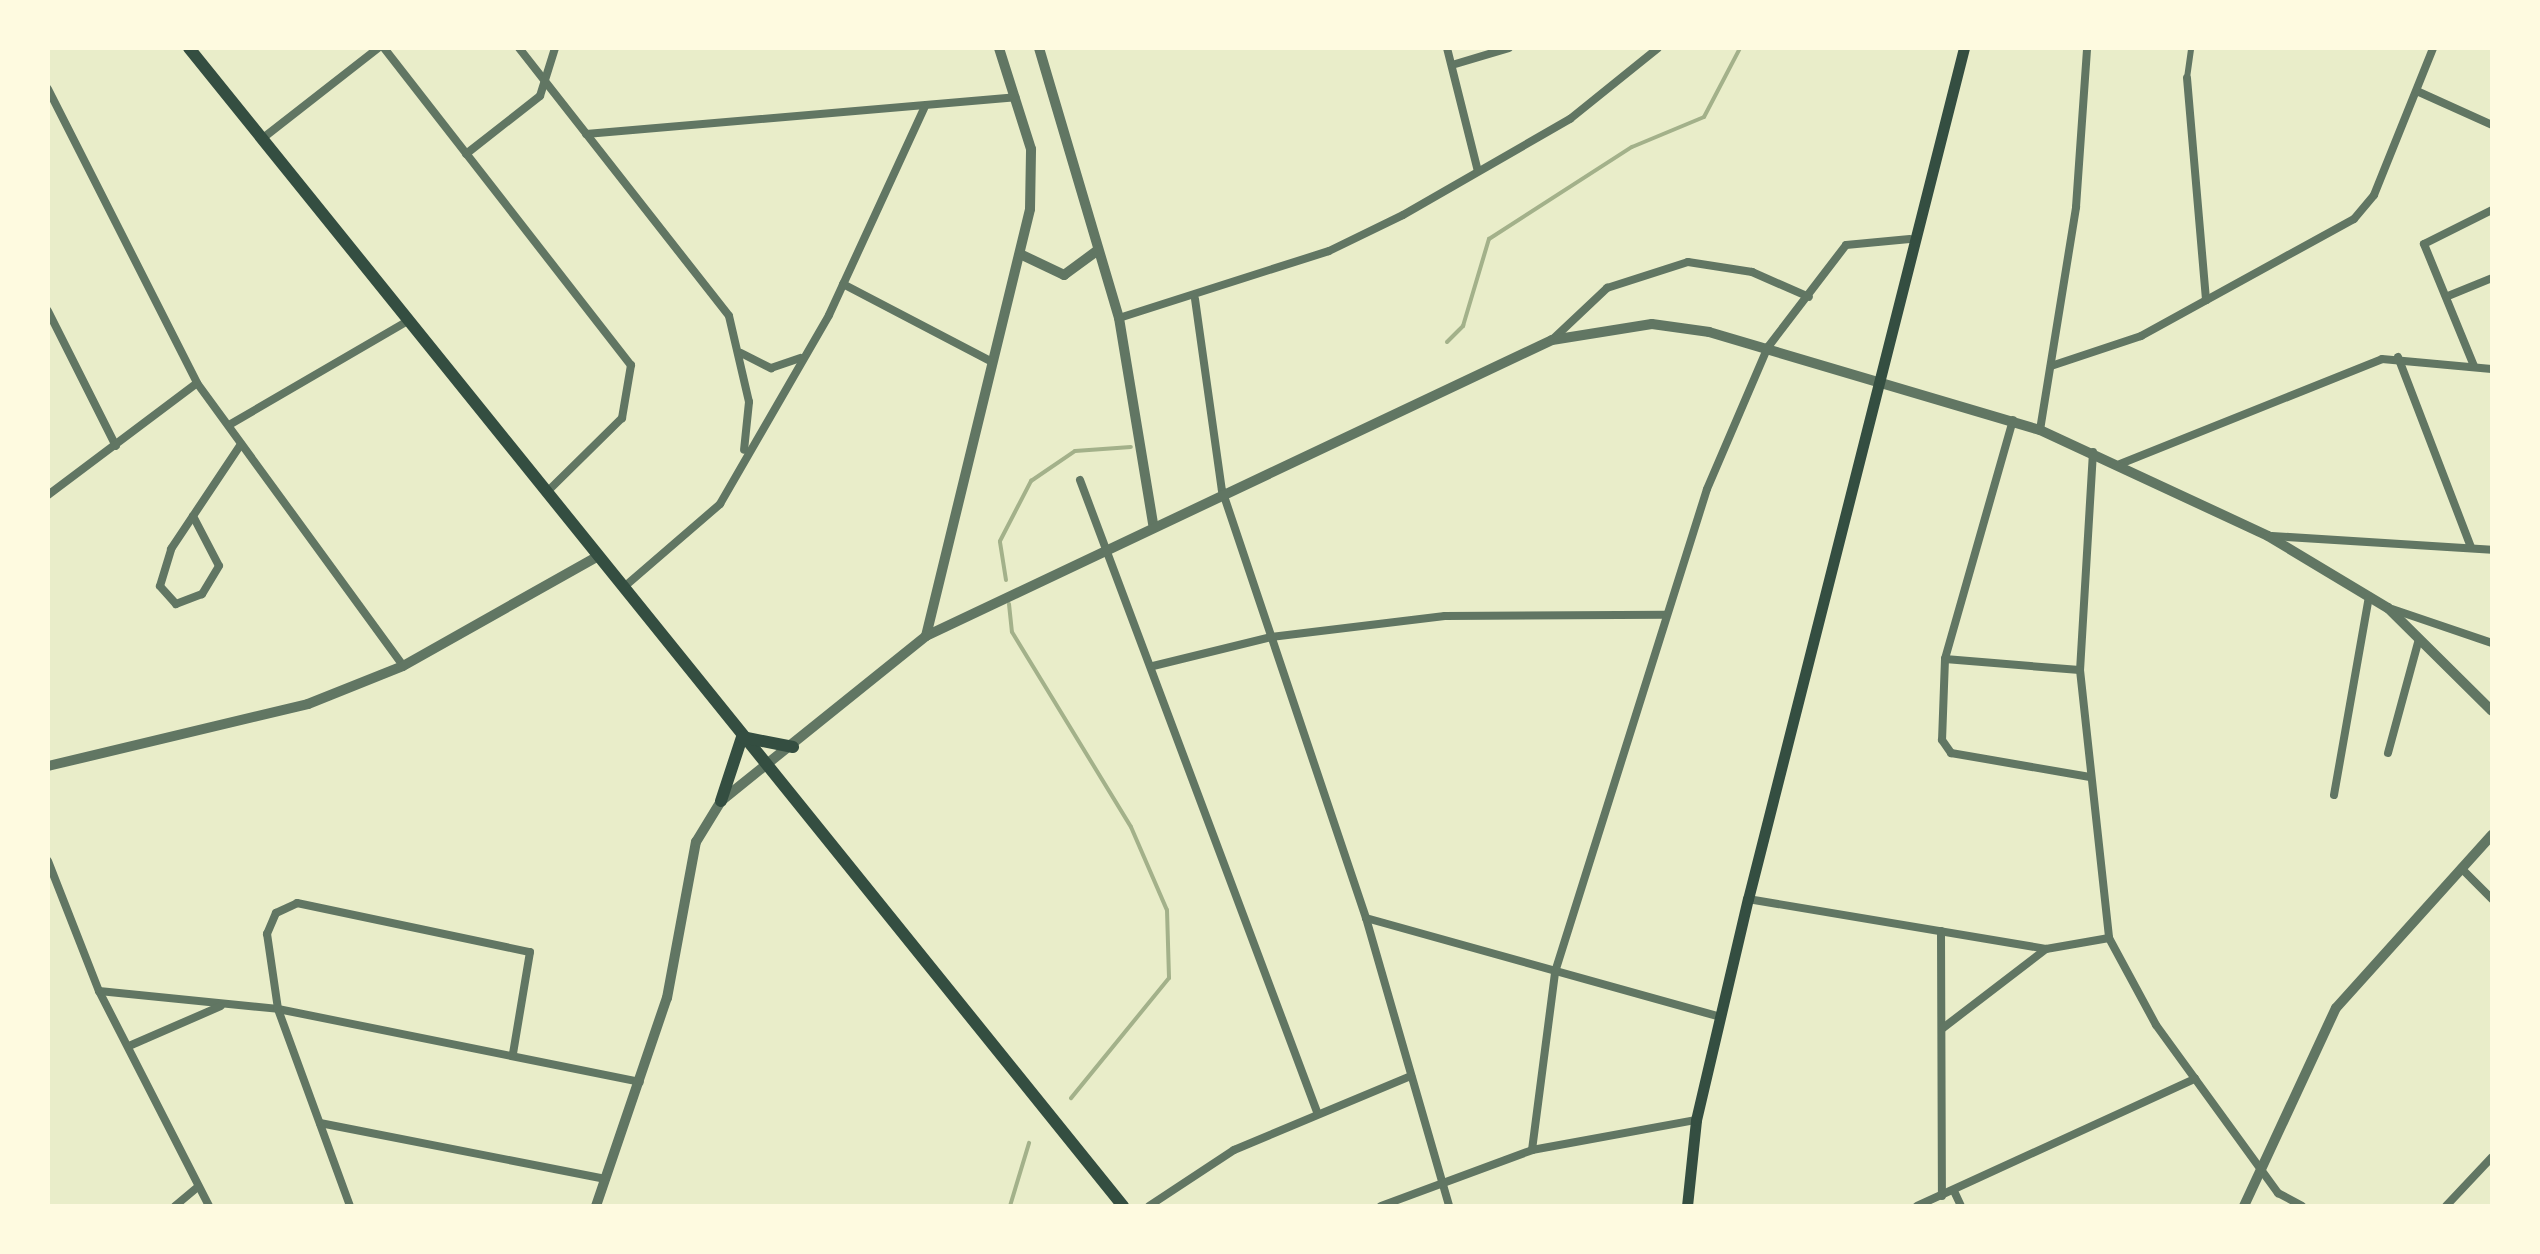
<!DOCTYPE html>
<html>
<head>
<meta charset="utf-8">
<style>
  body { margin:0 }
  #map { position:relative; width:2540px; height:1254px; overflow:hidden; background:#e9edc9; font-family:Lato,sans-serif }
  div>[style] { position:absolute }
  .stream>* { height:4px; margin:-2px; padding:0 2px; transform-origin:2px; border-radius:2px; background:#a3b18a }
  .pedestrian>* { height:6px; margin:-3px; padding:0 3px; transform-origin:3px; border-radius:3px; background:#617663 }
  .minor>* { height:8px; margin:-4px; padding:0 4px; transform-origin:4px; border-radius:4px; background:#617663 }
  .tertiary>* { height:10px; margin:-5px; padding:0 5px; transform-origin:5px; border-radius:5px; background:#617663 }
  .secondary>* { height:11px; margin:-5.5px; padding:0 5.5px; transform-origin:5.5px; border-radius:5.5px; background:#344e41 }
  .primary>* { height:12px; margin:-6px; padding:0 6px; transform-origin:6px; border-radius:6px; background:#344e41 }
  span { translate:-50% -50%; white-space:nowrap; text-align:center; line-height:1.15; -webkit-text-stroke:9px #fefae0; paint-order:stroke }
  .frame { position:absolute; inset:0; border:50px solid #fefae0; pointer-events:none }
</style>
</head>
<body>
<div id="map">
  <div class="stream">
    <div style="left:1447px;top:342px;width:23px;rotate:-45deg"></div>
    <div style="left:1463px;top:326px;width:91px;rotate:-73.4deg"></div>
    <div style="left:1489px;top:239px;width:170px;rotate:-32.8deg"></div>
    <div style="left:1632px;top:147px;width:78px;rotate:-22.6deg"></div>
    <div style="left:1704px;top:117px;width:78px;rotate:-62.4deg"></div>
    <div style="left:1006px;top:580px;width:39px;rotate:-99deg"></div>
    <div style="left:1000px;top:541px;width:68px;rotate:-62.7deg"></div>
    <div style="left:1031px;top:481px;width:53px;rotate:-34.3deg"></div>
    <div style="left:1075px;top:451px;width:56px;rotate:-4.1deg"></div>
    <div style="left:1009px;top:604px;width:28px;rotate:84deg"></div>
    <div style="left:1012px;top:632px;width:228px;rotate:58.6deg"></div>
    <div style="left:1131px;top:827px;width:90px;rotate:66.6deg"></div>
    <div style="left:1167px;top:910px;width:68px;rotate:88.3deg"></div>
    <div style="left:1169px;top:978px;width:155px;rotate:129.2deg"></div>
    <div style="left:1010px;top:1206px;width:66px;rotate:-73.2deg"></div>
  </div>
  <div class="pedestrian">
    <div style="left:2187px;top:78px;width:30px;rotate:-82deg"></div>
  </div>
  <div class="minor">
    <div style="left:384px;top:48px;width:402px;rotate:52.1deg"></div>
    <div style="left:631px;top:365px;width:54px;rotate:99.6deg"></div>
    <div style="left:622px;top:418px;width:104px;rotate:135.4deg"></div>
    <div style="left:519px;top:48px;width:340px;rotate:51.9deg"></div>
    <div style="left:729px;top:316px;width:88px;rotate:76.9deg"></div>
    <div style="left:749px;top:402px;width:48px;rotate:95.9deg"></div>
    <div style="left:1447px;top:48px;width:127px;rotate:75.9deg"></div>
    <div style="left:1452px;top:65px;width:59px;rotate:-16.6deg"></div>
    <div style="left:2187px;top:78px;width:223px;rotate:85.1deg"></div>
    <div style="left:48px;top:89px;width:330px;rotate:63.1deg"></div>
    <div style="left:197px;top:383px;width:350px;rotate:53.9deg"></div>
    <div style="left:2419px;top:92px;width:80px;rotate:24.3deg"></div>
    <div style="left:586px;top:134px;width:431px;rotate:-4.9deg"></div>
    <div style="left:263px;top:138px;width:146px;rotate:-38deg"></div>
    <div style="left:466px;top:154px;width:94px;rotate:-38.1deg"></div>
    <div style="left:540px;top:96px;width:50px;rotate:-72.6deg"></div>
    <div style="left:843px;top:284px;width:166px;rotate:27.6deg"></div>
    <div style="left:2448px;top:296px;width:48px;rotate:-22.2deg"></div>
    <div style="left:1195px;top:299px;width:193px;rotate:82deg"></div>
    <div style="left:1222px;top:490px;width:452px;rotate:71.4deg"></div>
    <div style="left:1366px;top:918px;width:300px;rotate:73.9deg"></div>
    <div style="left:48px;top:311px;width:151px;rotate:63.3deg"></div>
    <div style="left:1119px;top:318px;width:220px;rotate:-17.7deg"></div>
    <div style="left:1329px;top:251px;width:82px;rotate:-25.9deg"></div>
    <div style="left:1403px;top:215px;width:193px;rotate:-29.9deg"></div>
    <div style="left:1570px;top:119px;width:113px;rotate:-38.9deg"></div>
    <div style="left:1552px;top:340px;width:76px;rotate:-43.4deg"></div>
    <div style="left:1607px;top:288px;width:85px;rotate:-17.8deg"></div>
    <div style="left:1688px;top:262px;width:65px;rotate:8.9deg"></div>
    <div style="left:1752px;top:272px;width:62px;rotate:23.7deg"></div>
    <div style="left:741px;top:353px;width:34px;rotate:27deg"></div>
    <div style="left:771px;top:368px;width:31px;rotate:-19deg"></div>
    <div style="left:2398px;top:357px;width:204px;rotate:69deg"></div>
    <div style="left:2051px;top:366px;width:95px;rotate:-18.4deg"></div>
    <div style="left:2141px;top:336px;width:243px;rotate:-28.8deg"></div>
    <div style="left:2354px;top:219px;width:31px;rotate:-50deg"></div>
    <div style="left:2374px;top:195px;width:158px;rotate:-68.1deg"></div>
    <div style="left:2474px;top:366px;width:132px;rotate:-112.3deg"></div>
    <div style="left:2424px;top:244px;width:76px;rotate:-26.6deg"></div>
    <div style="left:2013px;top:420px;width:248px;rotate:105.9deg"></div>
    <div style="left:1945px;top:659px;width:81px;rotate:92.1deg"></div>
    <div style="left:1942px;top:740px;width:16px;rotate:55deg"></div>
    <div style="left:1951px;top:753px;width:141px;rotate:9.8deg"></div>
    <div style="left:229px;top:425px;width:207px;rotate:-30.2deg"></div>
    <div style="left:2040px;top:430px;width:226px;rotate:-80.8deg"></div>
    <div style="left:2076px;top:207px;width:159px;rotate:-86deg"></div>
    <div style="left:2093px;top:452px;width:218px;rotate:93.4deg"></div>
    <div style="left:2080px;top:670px;width:270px;rotate:83.8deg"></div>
    <div style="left:2109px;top:938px;width:99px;rotate:61.6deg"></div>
    <div style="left:2156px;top:1025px;width:208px;rotate:54deg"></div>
    <div style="left:2278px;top:1193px;width:27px;rotate:28deg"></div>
    <div style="left:2120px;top:464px;width:282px;rotate:-21.8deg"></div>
    <div style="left:2382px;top:359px;width:110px;rotate:5.2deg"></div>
    <div style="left:1080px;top:480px;width:675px;rotate:69.44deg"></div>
    <div style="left:48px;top:495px;width:186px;rotate:-36.9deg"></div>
    <div style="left:193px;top:516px;width:56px;rotate:62.5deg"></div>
    <div style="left:219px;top:566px;width:33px;rotate:121deg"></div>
    <div style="left:202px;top:594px;width:28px;rotate:159deg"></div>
    <div style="left:176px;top:604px;width:24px;rotate:-132deg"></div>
    <div style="left:160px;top:586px;width:39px;rotate:-73deg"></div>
    <div style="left:171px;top:549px;width:126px;rotate:-56.3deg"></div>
    <div style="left:2272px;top:536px;width:220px;rotate:3.6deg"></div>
    <div style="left:624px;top:587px;width:127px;rotate:-40.8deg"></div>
    <div style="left:720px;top:504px;width:218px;rotate:-60deg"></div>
    <div style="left:829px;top:315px;width:228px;rotate:-65.3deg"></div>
    <div style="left:2392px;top:609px;width:106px;rotate:18.8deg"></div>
    <div style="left:1945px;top:659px;width:135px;rotate:4.7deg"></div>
    <div style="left:1153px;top:666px;width:122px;rotate:-13.8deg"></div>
    <div style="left:1271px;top:637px;width:175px;rotate:-6.9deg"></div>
    <div style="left:1445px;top:616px;width:221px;rotate:-0.3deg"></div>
    <div style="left:2388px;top:753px;width:118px;rotate:-74.8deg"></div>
    <div style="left:2334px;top:795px;width:202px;rotate:-80deg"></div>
    <div style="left:48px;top:861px;width:140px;rotate:68.6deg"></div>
    <div style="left:99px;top:991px;width:242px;rotate:62.9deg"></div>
    <div style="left:2461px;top:868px;width:44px;rotate:45deg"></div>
    <div style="left:1748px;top:899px;width:302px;rotate:9.5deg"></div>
    <div style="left:2046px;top:949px;width:64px;rotate:-9.9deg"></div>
    <div style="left:1366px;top:918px;width:368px;rotate:15.6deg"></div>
    <div style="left:1941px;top:931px;width:265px;rotate:89.8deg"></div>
    <div style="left:99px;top:991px;width:180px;rotate:5.7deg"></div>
    <div style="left:278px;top:1009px;width:369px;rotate:11.4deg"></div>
    <div style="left:1943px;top:1028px;width:130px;rotate:-37.5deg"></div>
    <div style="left:129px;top:1046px;width:100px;rotate:-23.5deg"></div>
    <div style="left:320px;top:1123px;width:291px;rotate:11.1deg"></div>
    <div style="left:1532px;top:1150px;width:179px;rotate:-82.6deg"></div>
    <div style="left:1555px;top:972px;width:506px;rotate:-72.53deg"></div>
    <div style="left:1707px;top:489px;width:155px;rotate:-66.8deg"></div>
    <div style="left:1768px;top:347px;width:128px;rotate:-52.6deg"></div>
    <div style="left:1846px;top:245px;width:64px;rotate:-5.4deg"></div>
    <div style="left:1954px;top:1191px;width:17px;rotate:65deg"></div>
    <div style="left:175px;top:1206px;width:30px;rotate:-40deg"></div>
    <div style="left:350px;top:1206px;width:210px;rotate:-110.1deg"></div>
    <div style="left:278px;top:1009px;width:76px;rotate:-98.3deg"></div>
    <div style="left:267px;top:934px;width:23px;rotate:-67deg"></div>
    <div style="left:276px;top:913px;width:23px;rotate:-25deg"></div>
    <div style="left:297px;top:903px;width:238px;rotate:11.9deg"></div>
    <div style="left:530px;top:952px;width:103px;rotate:99.5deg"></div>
    <div style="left:1149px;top:1206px;width:102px;rotate:-33.4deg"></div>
    <div style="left:1234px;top:1150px;width:192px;rotate:-22.7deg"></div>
    <div style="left:1381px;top:1206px;width:161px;rotate:-20.3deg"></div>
    <div style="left:1532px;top:1150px;width:167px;rotate:-10.4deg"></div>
    <div style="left:1917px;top:1206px;width:306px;rotate:-24.6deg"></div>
    <div style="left:2446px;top:1206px;width:67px;rotate:-46.8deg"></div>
  </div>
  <div class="tertiary">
    <div style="left:1039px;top:48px;width:282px;rotate:73.5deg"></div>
    <div style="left:1119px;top:318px;width:209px;rotate:80.6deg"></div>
    <div style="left:1020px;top:254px;width:49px;rotate:25.5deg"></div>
    <div style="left:1064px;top:275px;width:42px;rotate:-36.3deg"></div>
    <div style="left:926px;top:636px;width:439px;rotate:-76.3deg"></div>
    <div style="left:1030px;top:209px;width:60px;rotate:-89deg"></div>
    <div style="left:1031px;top:149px;width:106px;rotate:-107.6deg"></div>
    <div style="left:48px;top:766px;width:267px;rotate:-13.4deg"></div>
    <div style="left:308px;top:704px;width:102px;rotate:-21.8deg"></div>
    <div style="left:403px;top:666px;width:224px;rotate:-29.4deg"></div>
    <div style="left:596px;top:1206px;width:220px;rotate:-71.2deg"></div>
    <div style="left:667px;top:998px;width:159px;rotate:-79.5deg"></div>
    <div style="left:696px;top:842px;width:48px;rotate:-58.6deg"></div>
    <div style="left:721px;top:801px;width:263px;rotate:-38.8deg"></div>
    <div style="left:926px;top:636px;width:692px;rotate:-25.31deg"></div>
    <div style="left:1552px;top:340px;width:101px;rotate:-9.1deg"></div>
    <div style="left:1652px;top:324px;width:58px;rotate:8deg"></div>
    <div style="left:1709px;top:332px;width:345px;rotate:16.5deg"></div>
    <div style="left:2040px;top:430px;width:251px;rotate:24.9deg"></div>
    <div style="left:2268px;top:536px;width:140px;rotate:31deg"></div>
    <div style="left:2388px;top:608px;width:146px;rotate:44.7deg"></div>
    <div style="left:2244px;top:1206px;width:218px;rotate:-65.1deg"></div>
    <div style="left:2336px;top:1008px;width:233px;rotate:-48deg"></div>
  </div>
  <div class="secondary">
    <div style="left:1687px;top:1206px;width:86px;rotate:-84deg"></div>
    <div style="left:1696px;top:1120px;width:227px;rotate:-76.8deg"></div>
    <div style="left:1748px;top:899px;width:878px;rotate:-75.76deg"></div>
  </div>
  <div class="primary">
    <div style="left:189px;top:48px;width:1488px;rotate:51.11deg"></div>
    <div style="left:721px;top:801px;width:67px;rotate:-71.8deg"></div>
    <div style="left:742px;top:737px;width:52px;rotate:11.1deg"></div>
  </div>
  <div class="frame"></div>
</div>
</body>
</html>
